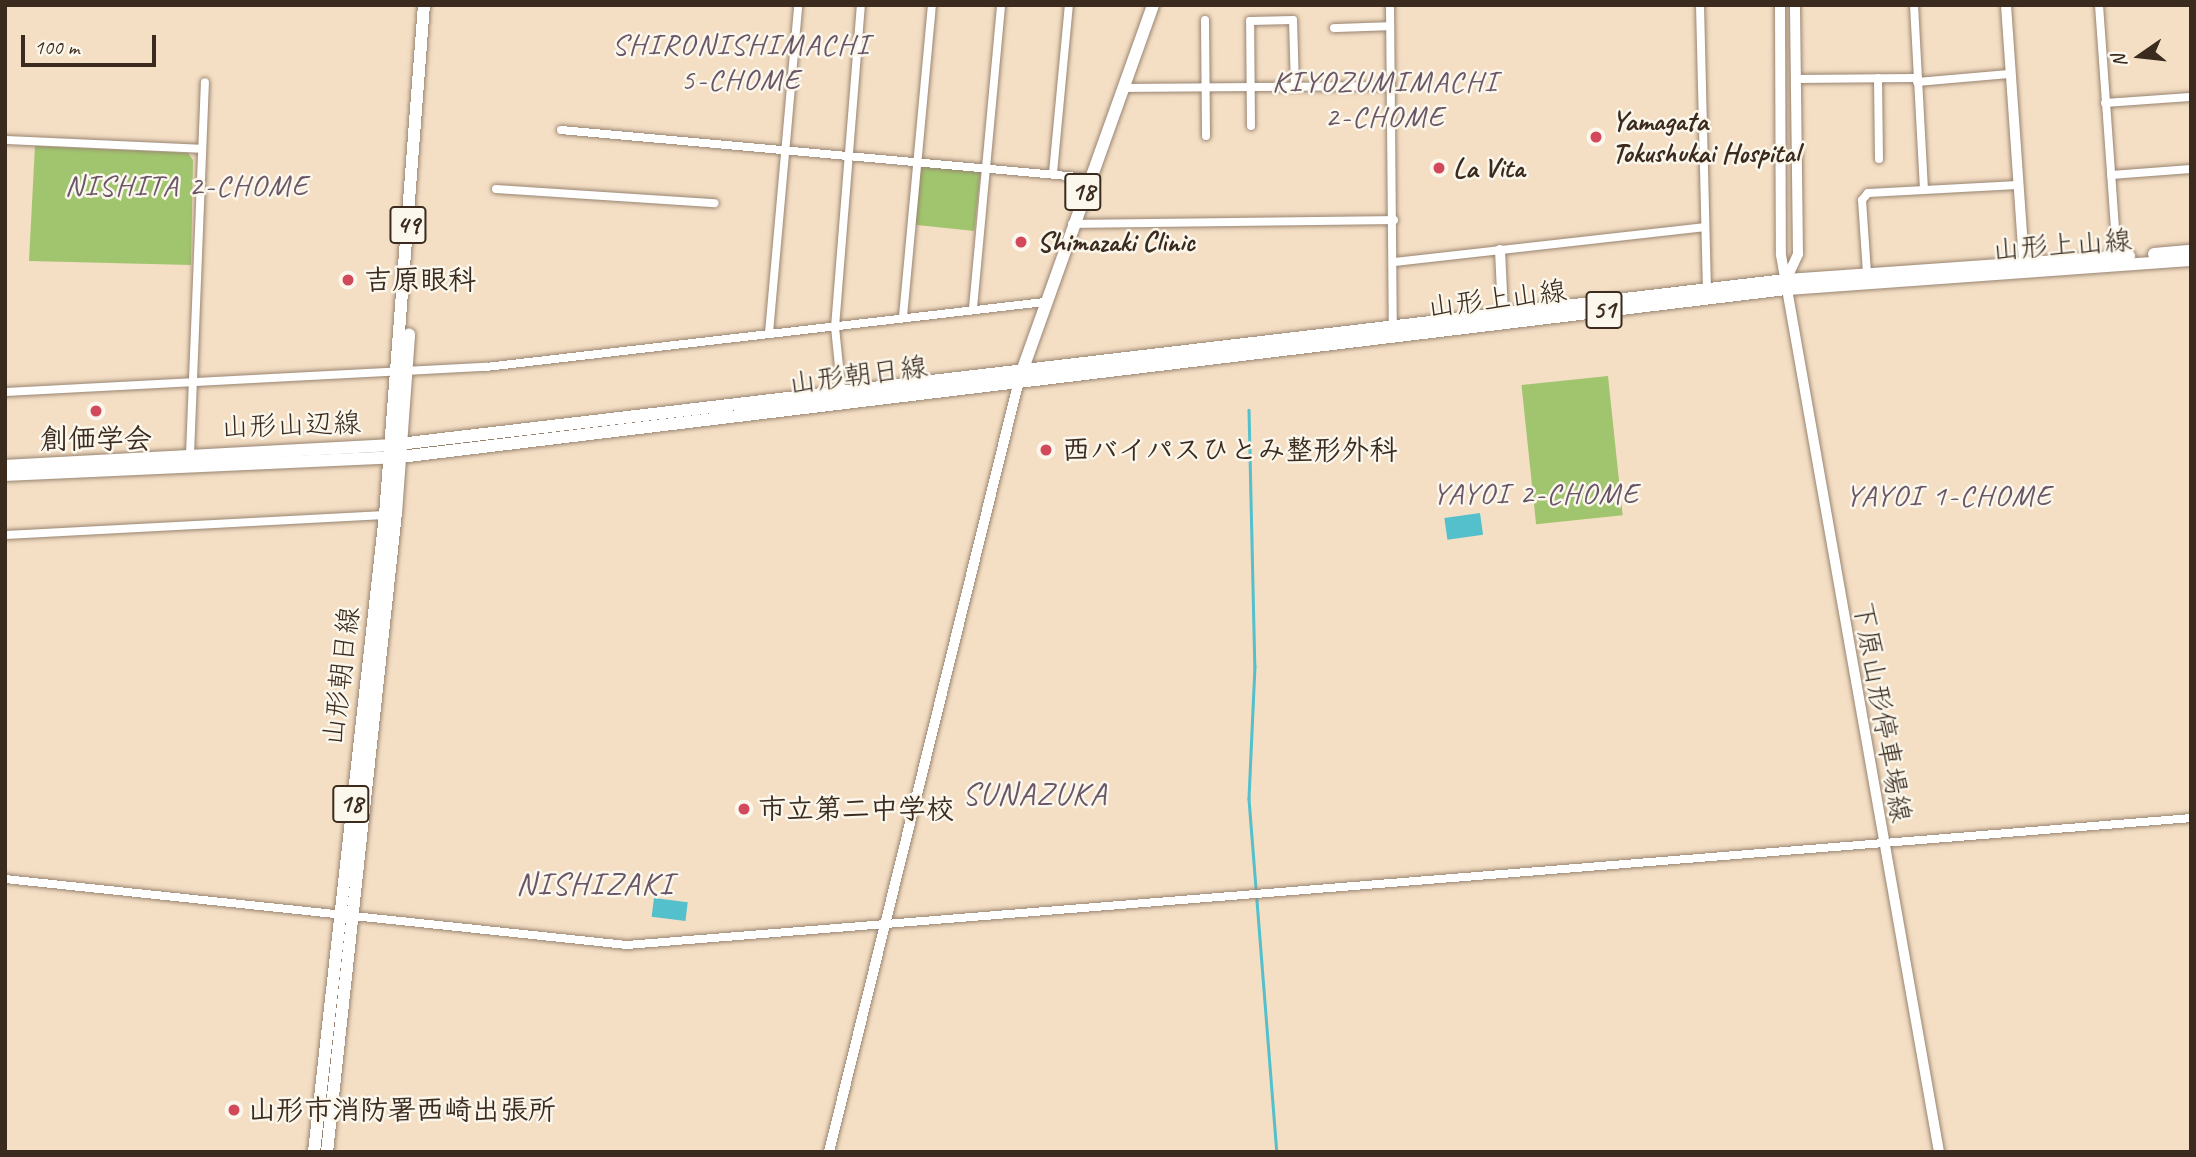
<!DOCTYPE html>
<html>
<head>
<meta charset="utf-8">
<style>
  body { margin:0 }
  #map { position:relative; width:2196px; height:1157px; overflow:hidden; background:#f4dec4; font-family:Caveat,"Klee One",sans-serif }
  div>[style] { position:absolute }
  .green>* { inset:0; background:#a1c56e; transform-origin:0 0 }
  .water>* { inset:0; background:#53c0cc; transform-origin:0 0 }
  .stream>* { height:2.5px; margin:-1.25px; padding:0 1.25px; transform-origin:1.25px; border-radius:1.25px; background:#53c0cc }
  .roads { filter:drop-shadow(0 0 2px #988471) drop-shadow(0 0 2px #988471) }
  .street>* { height:8px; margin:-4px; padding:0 4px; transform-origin:4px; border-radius:4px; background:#fff }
  .secondary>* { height:10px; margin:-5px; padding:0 5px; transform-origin:5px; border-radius:5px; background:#fff }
  .primary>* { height:12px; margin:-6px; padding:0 6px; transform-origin:6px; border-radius:6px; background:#fff }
  .dots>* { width:19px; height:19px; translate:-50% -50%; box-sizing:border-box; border:4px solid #fbf7ec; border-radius:50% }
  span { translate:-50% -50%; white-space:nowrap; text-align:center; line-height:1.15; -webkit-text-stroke:5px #fbf7ec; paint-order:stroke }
  .shield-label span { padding:2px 5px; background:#fbf7ec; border:2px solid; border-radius:5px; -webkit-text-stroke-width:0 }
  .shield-label { font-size:26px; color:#3b2a1e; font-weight:700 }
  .poi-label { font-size:28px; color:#3b2a1e; font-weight:700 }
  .left { translate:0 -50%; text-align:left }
  .street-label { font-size:28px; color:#3b2a1e }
  .neighbourhood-label { font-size:30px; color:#6a5666; letter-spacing:2px }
  .quarter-label { font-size:32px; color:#6a5666; letter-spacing:2px }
  .frame { position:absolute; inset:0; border:7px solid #3b2a1e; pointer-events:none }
  .north { position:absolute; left:2105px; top:21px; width:70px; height:70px; -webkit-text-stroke:5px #fbf7ec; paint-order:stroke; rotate:256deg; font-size:19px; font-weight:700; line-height:28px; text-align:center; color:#3b2a1e }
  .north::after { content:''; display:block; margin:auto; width:24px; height:32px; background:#3b2a1e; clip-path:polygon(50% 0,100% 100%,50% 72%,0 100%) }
  .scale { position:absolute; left:21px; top:35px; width:135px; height:32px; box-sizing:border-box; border:4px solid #3b2a1e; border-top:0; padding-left:9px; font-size:21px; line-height:24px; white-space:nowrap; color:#3b2a1e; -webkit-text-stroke:5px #fbf7ec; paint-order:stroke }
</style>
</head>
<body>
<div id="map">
  <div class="green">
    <div style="clip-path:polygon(35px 146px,188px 153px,193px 160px,191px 265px,29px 261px)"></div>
    <div style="left:921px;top:164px;width:60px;height:61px;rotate:6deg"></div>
    <div style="left:1608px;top:376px;width:140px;height:87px;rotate:84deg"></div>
  </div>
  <div class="water">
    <div style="left:1480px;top:513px;width:22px;height:36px;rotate:82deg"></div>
    <div style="left:654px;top:898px;width:34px;height:19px;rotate:7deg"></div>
  </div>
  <div class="stream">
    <div style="left:1249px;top:410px;width:256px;rotate:88.7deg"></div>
    <div style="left:1255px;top:666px;width:133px;rotate:92.6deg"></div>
    <div style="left:1249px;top:799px;width:354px;rotate:85.5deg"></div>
  </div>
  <div class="roads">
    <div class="street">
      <div style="left:1390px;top:5px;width:321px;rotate:89.5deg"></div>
      <div style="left:1700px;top:5px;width:284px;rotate:88.6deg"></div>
      <div style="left:1914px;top:5px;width:185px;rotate:86.9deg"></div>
      <div style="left:2099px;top:5px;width:253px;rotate:85.9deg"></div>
      <div style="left:1205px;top:20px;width:116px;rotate:89.5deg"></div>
      <div style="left:1334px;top:28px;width:56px;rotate:-2deg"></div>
      <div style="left:1878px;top:78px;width:81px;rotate:89.3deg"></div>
      <div style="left:1795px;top:79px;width:119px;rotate:-0.5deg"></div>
      <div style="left:1917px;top:82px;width:92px;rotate:-5deg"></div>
      <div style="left:1123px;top:88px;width:268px;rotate:-0.4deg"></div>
      <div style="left:2105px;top:103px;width:85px;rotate:-4deg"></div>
      <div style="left:1251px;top:126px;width:105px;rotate:-90.5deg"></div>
      <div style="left:1250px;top:21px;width:43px;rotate:-1.3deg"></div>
      <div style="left:1293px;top:20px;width:66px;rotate:88.3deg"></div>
      <div style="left:561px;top:130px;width:530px;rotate:5.19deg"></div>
      <div style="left:5px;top:140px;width:197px;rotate:2.6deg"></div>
      <div style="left:1053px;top:173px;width:169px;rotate:-84.6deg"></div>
      <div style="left:2111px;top:175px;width:80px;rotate:-4.3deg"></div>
      <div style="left:496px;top:189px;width:219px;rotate:3.7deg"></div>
      <div style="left:1072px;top:224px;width:322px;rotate:-0.7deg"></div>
      <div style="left:1394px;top:262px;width:312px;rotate:-6.4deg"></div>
      <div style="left:1867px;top:273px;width:73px;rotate:-93.9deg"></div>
      <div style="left:1862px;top:200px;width:9px;rotate:-49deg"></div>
      <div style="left:1868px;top:193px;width:150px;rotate:-3.1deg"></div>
      <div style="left:973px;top:308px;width:304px;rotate:-84.7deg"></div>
      <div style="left:903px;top:317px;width:313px;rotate:-84.7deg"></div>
      <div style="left:769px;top:333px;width:329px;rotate:-84.9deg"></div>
      <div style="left:5px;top:392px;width:482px;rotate:-3deg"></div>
      <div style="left:486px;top:367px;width:562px;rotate:-6.64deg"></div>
      <div style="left:842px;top:396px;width:69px;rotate:-95.8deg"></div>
      <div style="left:835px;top:327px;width:323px;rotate:-85.4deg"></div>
      <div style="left:190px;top:454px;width:372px;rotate:-87.7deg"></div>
      <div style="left:5px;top:535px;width:381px;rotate:-3deg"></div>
      <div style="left:5px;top:879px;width:625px;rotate:6.06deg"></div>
      <div style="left:627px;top:945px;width:1569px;rotate:-4.64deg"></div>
    </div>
    <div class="secondary">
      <div style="left:1780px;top:5px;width:250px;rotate:89.8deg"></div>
      <div style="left:1781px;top:255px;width:911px;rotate:80.01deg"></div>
      <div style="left:2006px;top:5px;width:259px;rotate:86deg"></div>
      <div style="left:1500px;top:250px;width:63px;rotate:87.3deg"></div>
      <div style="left:1786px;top:280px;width:29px;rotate:-65deg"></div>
      <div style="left:1798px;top:254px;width:249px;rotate:-90.7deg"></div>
      <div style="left:829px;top:1152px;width:795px;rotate:-76.17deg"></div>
    </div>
    <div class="primary">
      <div style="left:2154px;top:254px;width:37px;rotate:-5deg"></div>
      <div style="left:1021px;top:374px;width:392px;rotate:-70.3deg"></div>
      <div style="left:5px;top:466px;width:387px;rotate:-3.1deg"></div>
      <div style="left:391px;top:445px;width:1405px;rotate:-6.75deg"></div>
      <div style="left:1786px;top:280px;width:344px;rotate:-4deg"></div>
      <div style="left:5px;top:475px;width:395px;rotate:-2.6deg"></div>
      <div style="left:400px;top:457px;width:1397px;rotate:-6.91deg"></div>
      <div style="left:1787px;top:289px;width:405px;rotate:-4.1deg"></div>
      <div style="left:314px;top:1152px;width:641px;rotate:-83.64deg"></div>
      <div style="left:385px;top:515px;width:511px;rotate:-85.63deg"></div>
      <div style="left:327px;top:1152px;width:643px;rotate:-83.84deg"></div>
      <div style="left:396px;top:513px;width:179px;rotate:-85.8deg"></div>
    </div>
  </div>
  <div class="dots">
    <div style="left:1596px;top:137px;background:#d1495b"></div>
    <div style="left:1439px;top:168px;background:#d1495b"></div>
    <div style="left:1021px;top:242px;background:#d1495b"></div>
    <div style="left:348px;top:280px;background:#d1495b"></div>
    <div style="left:96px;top:411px;background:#d1495b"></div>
    <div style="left:1046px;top:450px;background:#d1495b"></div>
    <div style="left:744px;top:809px;background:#d1495b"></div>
    <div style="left:234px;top:1110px;background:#d1495b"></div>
  </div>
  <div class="shield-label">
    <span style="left:1083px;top:192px">18</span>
    <span style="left:408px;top:225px">49</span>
    <span style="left:1604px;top:310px">51</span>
    <span style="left:351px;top:804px">18</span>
  </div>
  <div class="poi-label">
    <span class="left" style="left:1612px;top:137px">Yamagata<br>Tokushukai Hospital</span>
    <span class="left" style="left:1453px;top:168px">La Vita</span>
    <span class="left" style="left:1037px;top:242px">Shimazaki Clinic</span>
    <span class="left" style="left:364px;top:280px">吉原眼科</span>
    <span style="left:96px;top:439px">創価学会</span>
    <span class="left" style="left:1062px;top:450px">西バイパスひとみ整形外科</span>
    <span class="left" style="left:758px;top:809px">市立第二中学校</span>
    <span class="left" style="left:248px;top:1110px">山形市消防署西崎出張所</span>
  </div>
  <div class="street-label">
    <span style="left:2062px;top:245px;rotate:-4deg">山形上山線</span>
    <span style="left:1497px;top:299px;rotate:-7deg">山形上山線</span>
    <span style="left:858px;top:375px;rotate:-7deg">山形朝日線</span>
    <span style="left:291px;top:425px;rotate:-2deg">山形山辺線</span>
    <span style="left:341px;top:676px;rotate:-83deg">山形朝日線</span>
    <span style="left:1882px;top:712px;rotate:80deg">下原山形停車場線</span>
  </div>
  <div class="neighbourhood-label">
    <span style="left:741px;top:61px">SHIRONISHIMACHI<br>5-CHOME</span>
    <span style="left:1385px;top:98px">KIYOZUMIMACHI<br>2-CHOME</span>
    <span style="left:187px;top:185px">NISHITA 2-CHOME</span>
    <span style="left:1536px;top:493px">YAYOI 2-CHOME</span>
    <span style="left:1949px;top:495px">YAYOI 1-CHOME</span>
  </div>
  <div class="quarter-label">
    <span style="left:1035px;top:794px">SUNAZUKA</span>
    <span style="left:595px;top:884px">NISHIZAKI</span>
  </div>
  <div class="frame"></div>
  <div class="north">N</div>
  <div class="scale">100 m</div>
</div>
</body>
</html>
